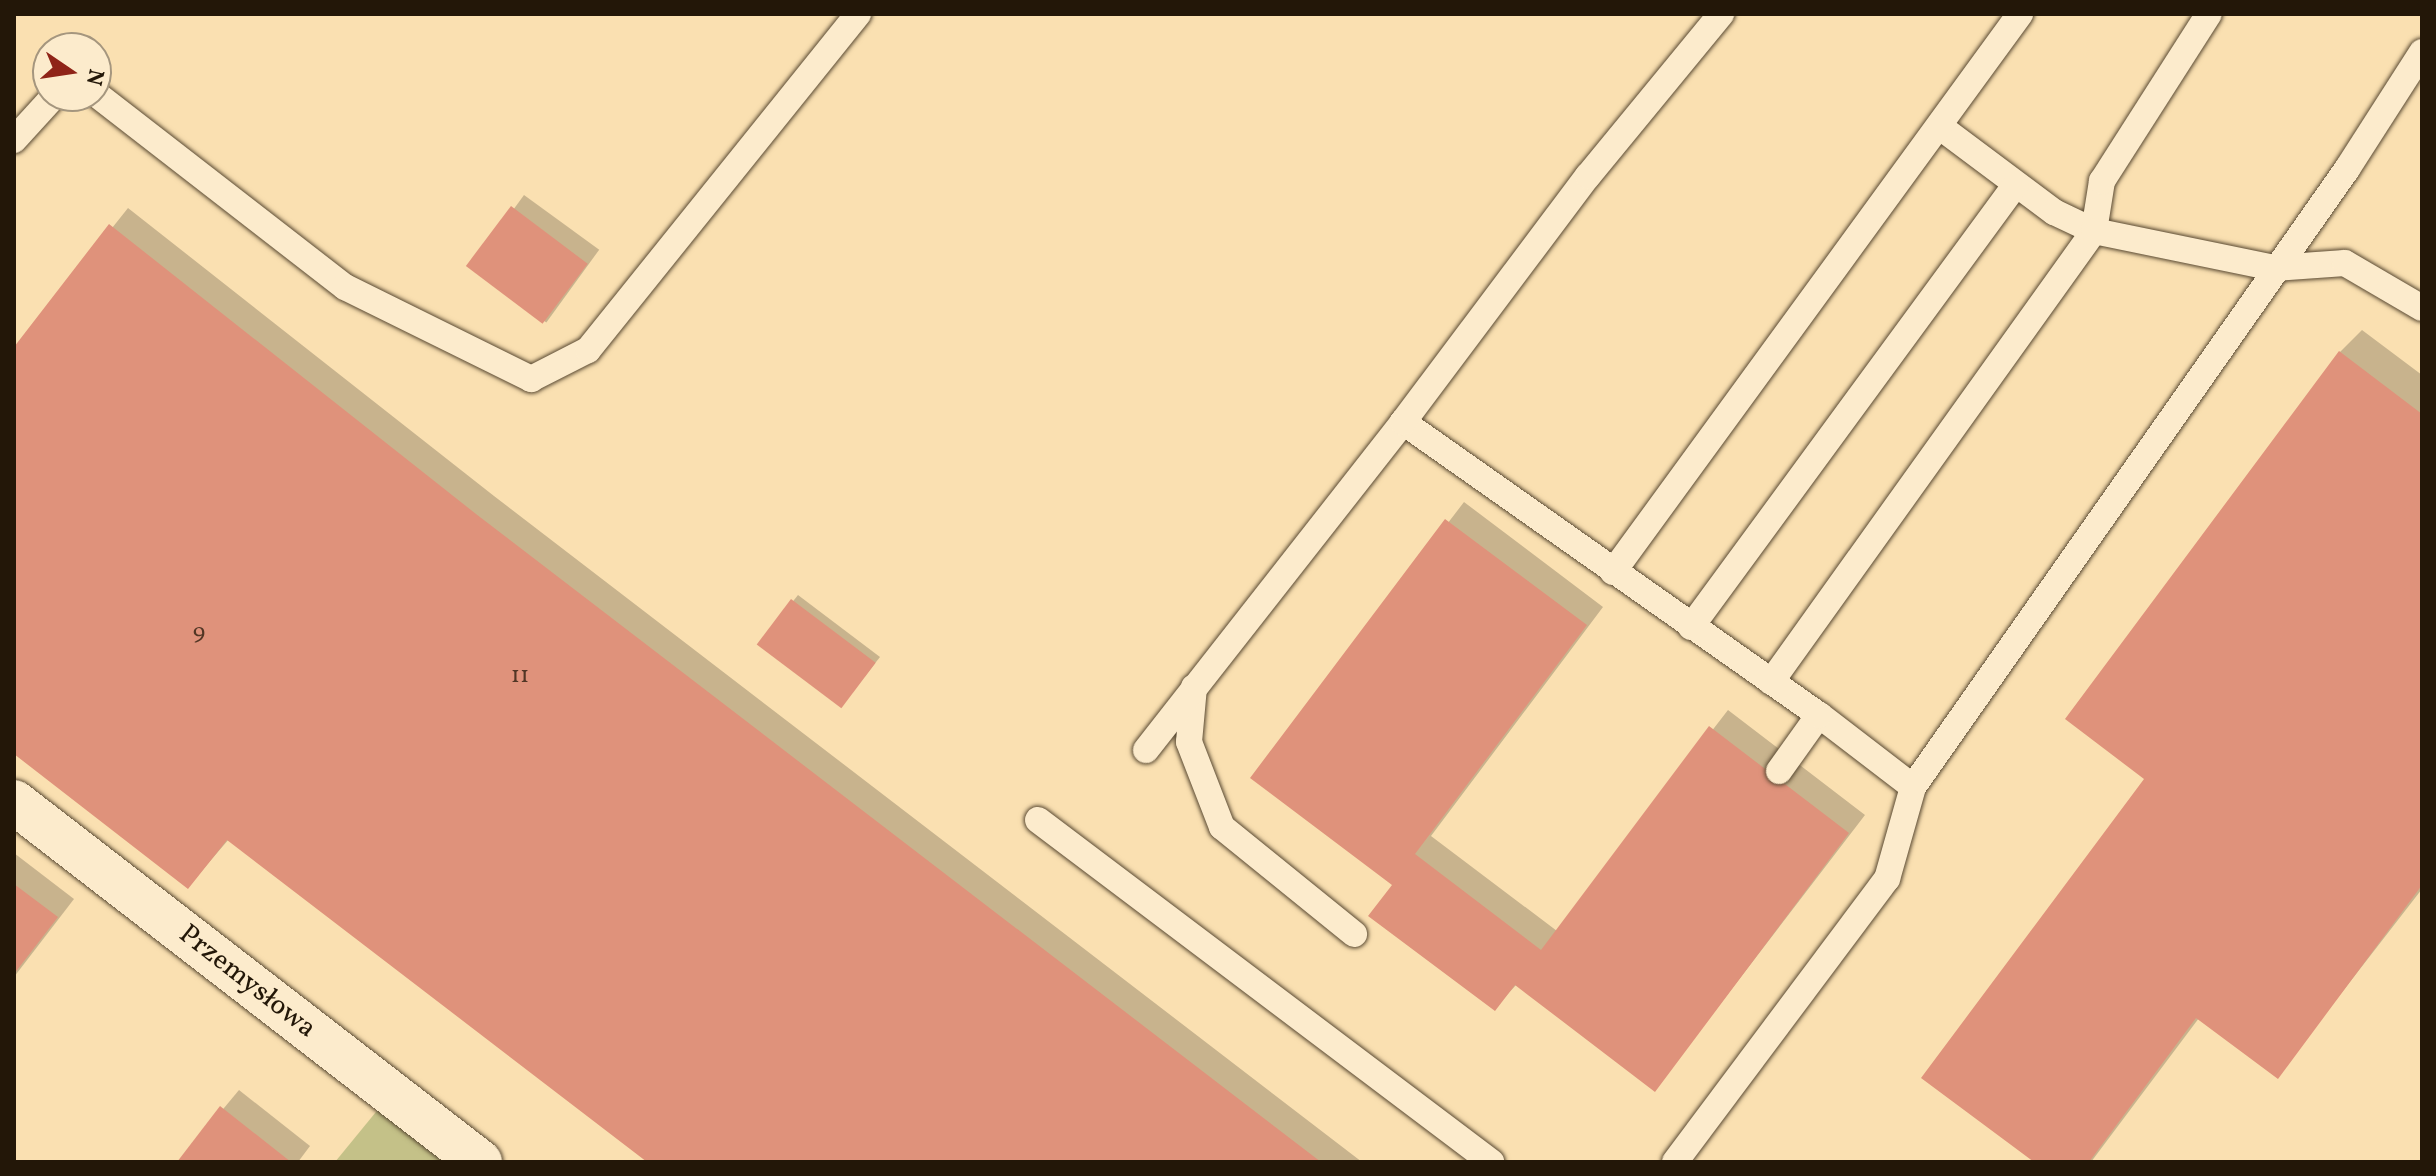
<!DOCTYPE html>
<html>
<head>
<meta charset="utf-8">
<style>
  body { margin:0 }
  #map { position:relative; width:2436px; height:1176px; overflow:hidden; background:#fae0b1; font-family:Vollkorn,serif }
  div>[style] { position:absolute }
  .green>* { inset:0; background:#c4c188 }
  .shadow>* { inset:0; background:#0003; transform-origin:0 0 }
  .building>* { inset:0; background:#df927b; transform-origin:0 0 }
  .roads { filter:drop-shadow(0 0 2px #594932) drop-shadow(0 0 2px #594932) }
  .lane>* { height:26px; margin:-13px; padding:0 13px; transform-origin:13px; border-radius:13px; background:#fcebcc }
  .street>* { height:44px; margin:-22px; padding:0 22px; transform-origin:22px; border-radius:22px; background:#fcebcc }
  span { translate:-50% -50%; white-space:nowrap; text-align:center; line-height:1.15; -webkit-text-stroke:7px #fcebcc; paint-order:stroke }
  .number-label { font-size:24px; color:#523625 }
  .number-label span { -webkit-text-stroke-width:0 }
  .street-label { font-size:28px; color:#231708 }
  .frame { position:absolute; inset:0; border:16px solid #231708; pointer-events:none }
  .north { position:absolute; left:32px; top:32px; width:80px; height:80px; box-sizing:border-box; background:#fcebcc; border:2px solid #a5967e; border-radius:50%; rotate:103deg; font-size:22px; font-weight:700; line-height:32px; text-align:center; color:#231708 }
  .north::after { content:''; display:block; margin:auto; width:28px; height:36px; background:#8f2418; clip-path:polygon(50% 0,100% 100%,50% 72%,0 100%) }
</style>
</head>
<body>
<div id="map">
  <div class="green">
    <div style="clip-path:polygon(380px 1107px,453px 1162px,335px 1162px)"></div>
  </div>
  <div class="shadow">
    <div style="left:524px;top:195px;width:93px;height:90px;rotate:36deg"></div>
    <div style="clip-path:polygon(128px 208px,494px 496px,1362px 1162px,650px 1162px,229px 839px,188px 887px,14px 752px,14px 351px)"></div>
    <div style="clip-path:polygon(2362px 330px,2422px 375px,2422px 889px,2277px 1076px,2199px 1018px,2091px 1162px,2038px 1162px,2147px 778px,2340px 352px)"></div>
    <div style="clip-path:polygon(1464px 502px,1603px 607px,1431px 836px,1557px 931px,1728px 710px,1865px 815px,1655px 1089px,1517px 984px,1494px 1009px,1394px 884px,1253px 777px)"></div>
    <div style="clip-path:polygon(798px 595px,880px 657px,846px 700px,759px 644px)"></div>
    <div style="clip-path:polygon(14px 853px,74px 899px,14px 977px)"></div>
    <div style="clip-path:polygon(239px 1090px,310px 1146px,298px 1162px,179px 1162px)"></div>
  </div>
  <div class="building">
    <div style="left:511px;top:206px;width:96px;height:75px;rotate:37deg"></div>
    <div style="clip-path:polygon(109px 224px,476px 514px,1321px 1162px,647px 1162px,227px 840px,188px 889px,14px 754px,14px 347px)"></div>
    <div style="clip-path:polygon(2339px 351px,2422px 414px,2422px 885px,2278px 1079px,2196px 1018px,2089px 1162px,2034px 1162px,1921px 1078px,2144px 779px,2065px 719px)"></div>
    <div style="clip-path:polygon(1445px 519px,1587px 625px,1415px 854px,1541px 950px,1709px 726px,1849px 833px,1655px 1092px,1515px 985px,1495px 1011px,1368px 916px,1392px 885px,1250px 778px)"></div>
    <div style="left:791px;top:599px;width:106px;height:57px;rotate:37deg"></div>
    <div style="clip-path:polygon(14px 884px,58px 917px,14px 974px)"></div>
    <div style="clip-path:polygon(220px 1106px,291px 1162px,177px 1162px)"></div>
  </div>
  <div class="roads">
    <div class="lane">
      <div style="left:96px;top:94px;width:315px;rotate:37.8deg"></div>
      <div style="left:345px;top:287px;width:208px;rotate:26.3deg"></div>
      <div style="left:531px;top:379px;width:64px;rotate:-27deg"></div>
      <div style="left:588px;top:350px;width:431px;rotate:-51.2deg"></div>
      <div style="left:1939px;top:126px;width:144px;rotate:36.8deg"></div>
      <div style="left:2054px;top:212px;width:44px;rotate:25.4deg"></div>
      <div style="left:2094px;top:231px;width:51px;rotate:-80.9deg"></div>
      <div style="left:2102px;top:181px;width:198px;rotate:-57.4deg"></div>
      <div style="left:14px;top:140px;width:59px;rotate:-47.7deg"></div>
      <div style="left:1613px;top:572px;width:691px;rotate:-53.89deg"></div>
      <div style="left:1691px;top:627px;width:549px;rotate:-53.73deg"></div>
      <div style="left:1771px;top:682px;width:555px;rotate:-54.39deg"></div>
      <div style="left:2094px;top:231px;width:184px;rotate:11.6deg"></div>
      <div style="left:2274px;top:268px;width:71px;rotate:-4deg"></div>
      <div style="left:2345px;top:263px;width:89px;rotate:30.3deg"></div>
      <div style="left:1194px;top:687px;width:55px;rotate:95.2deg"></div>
      <div style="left:1189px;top:742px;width:91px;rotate:68.8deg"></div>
      <div style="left:1222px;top:827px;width:170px;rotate:39deg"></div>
      <div style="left:1146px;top:750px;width:417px;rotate:-51.9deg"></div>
      <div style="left:1779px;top:771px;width:69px;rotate:-54.5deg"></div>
      <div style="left:1913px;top:787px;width:755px;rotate:-54.92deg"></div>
      <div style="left:2347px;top:169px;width:139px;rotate:-57.3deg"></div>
      <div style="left:1038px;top:820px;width:568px;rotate:37.05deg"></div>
      <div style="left:1675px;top:1162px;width:354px;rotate:-53.2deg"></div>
      <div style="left:1887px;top:879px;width:96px;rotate:-74.2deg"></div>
      <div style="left:1913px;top:787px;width:118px;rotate:-142.5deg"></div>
      <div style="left:1819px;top:715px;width:509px;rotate:-144.84deg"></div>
      <div style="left:1403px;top:422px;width:308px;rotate:-53.1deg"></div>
      <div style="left:1588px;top:176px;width:210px;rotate:-50.6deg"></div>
    </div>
    <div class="street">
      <div style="left:14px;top:802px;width:589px;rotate:37.69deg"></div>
    </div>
  </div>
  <div class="number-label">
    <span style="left:199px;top:634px">9</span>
    <span style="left:520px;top:677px">11</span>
  </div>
  <div class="street-label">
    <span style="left:247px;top:982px;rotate:38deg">Przemysłowa</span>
  </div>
  <div class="frame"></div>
  <div class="north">N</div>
</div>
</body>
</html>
